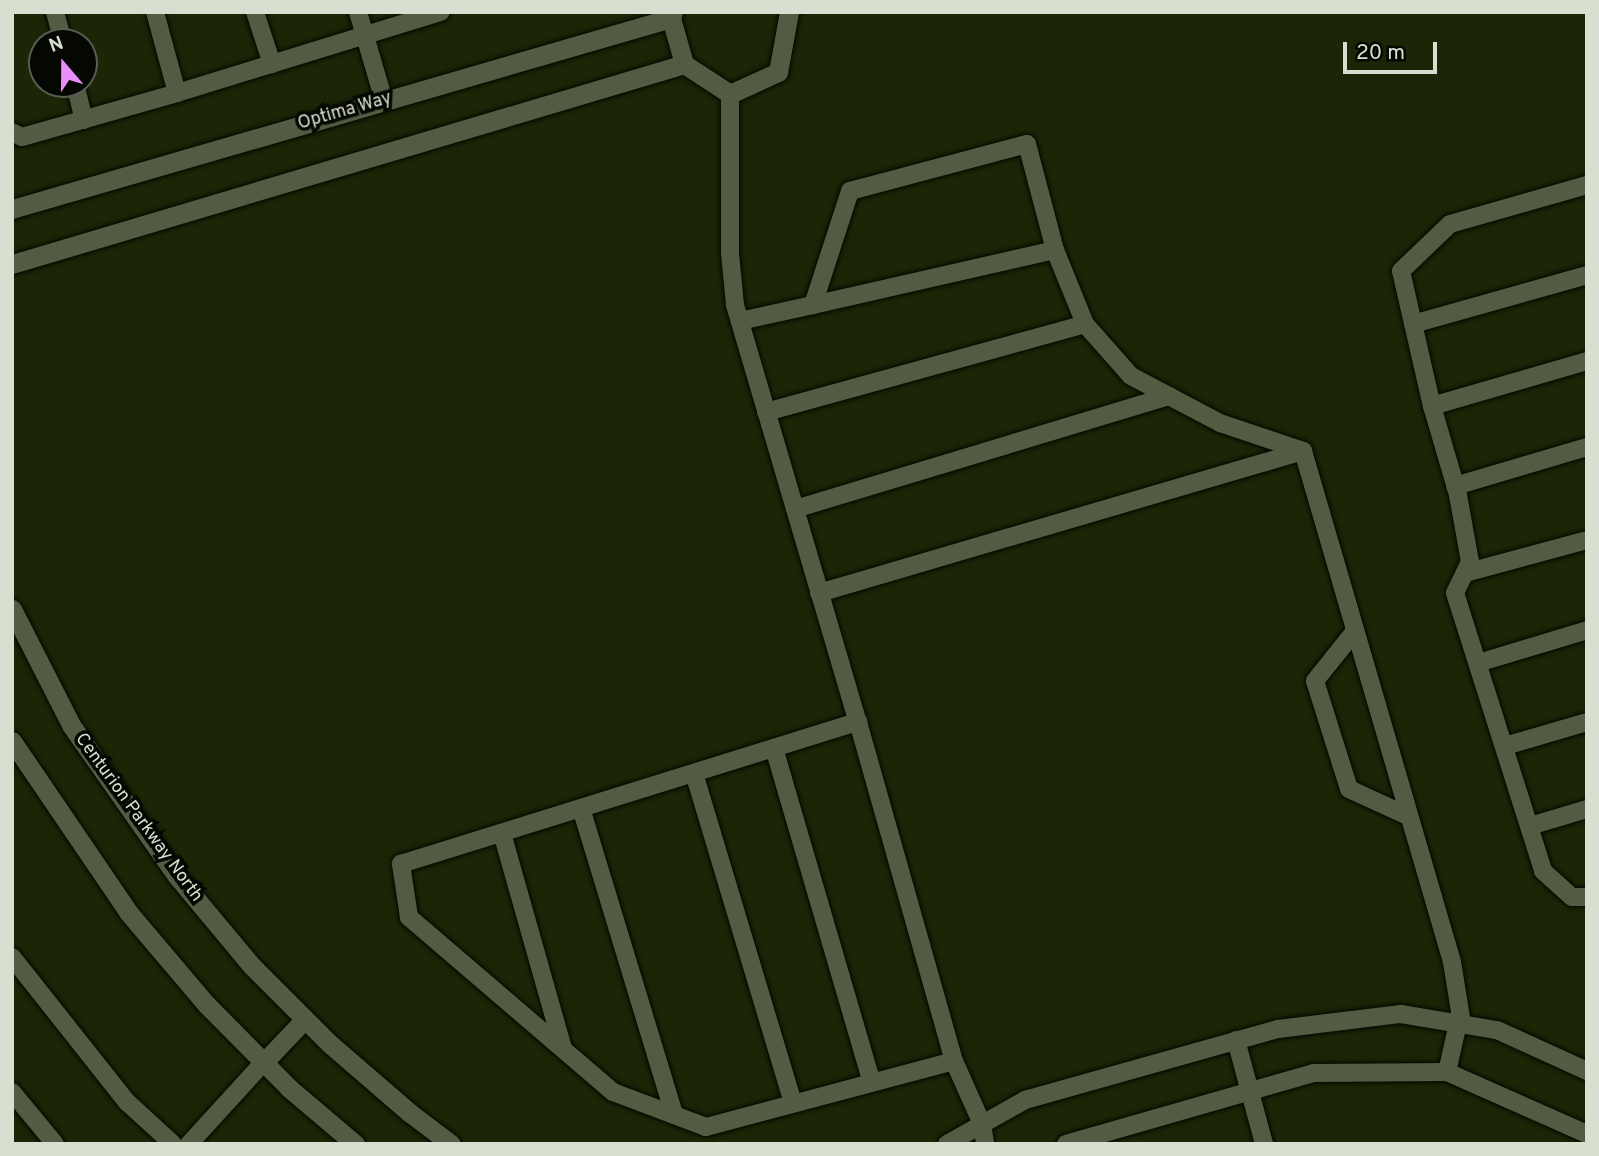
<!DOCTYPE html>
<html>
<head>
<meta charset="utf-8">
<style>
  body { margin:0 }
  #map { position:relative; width:1599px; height:1156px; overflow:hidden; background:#171e07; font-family:Overpass,sans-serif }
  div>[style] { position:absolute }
  .built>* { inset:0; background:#1c2506 }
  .roads { filter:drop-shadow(0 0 2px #040800) drop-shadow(0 0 2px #040800) }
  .service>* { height:18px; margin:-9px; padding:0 9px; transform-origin:9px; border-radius:9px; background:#535c42 }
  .minor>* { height:19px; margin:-9.5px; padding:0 9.5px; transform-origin:9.5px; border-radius:9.5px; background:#535c42 }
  span { translate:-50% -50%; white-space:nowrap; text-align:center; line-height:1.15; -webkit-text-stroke:7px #050702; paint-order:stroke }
  .street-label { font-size:18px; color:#d9dfd0 }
  .frame { position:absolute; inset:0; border:14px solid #d9dfd0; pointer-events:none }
  .north { position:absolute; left:28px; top:28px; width:70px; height:70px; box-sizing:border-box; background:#050702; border:2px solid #5a5d54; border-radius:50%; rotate:340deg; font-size:19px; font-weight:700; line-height:28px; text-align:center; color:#d9dfd0 }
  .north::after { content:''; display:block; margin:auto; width:24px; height:32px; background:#ea8dfd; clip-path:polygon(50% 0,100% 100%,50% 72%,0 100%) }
  .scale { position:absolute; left:1343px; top:42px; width:94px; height:32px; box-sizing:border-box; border:4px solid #d9dfd0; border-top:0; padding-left:9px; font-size:21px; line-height:24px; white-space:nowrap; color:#d9dfd0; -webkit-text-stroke:5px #050702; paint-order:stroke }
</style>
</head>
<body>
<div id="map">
  <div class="built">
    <div style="clip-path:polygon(evenodd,12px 12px,1587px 12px,1587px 1144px,12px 1144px,12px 12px,42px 42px,84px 42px,84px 84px,42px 84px,42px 42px)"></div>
  </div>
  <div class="roads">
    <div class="service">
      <div style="left:55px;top:12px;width:31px;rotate:75deg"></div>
      <div style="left:155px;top:12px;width:84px;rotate:74.8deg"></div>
      <div style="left:177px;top:93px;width:276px;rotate:-17.1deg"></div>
      <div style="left:255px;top:12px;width:55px;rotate:71.9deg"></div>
      <div style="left:358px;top:12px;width:93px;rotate:73.7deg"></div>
      <div style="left:75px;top:84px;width:37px;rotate:76deg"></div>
      <div style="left:730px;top:94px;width:159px;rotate:90deg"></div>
      <div style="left:730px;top:253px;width:52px;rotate:84.5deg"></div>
      <div style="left:735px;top:305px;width:435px;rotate:73.6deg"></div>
      <div style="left:12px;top:132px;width:11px;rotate:27deg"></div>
      <div style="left:22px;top:137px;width:161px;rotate:-15.8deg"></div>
      <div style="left:1587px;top:185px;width:142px;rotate:164.1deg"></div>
      <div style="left:1450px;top:224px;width:68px;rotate:136.2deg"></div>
      <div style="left:1401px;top:271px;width:139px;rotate:77.1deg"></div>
      <div style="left:1432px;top:406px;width:93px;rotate:73.7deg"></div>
      <div style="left:1458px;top:495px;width:68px;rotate:79.8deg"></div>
      <div style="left:1470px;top:562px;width:34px;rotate:116deg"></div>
      <div style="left:1455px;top:593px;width:292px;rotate:72.4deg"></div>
      <div style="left:1543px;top:871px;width:39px;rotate:42deg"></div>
      <div style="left:1572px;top:897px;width:15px"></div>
      <div style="left:813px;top:305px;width:248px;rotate:-12.8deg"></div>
      <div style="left:740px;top:321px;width:75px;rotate:-12.4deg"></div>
      <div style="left:813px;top:305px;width:120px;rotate:-72deg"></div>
      <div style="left:850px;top:191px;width:183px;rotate:-14.9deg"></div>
      <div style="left:1027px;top:144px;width:110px;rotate:75.2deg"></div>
      <div style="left:1055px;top:250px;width:80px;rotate:67.9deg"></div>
      <div style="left:1085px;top:324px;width:69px;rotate:48.5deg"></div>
      <div style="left:1131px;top:376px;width:101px;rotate:27.8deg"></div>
      <div style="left:1220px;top:423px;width:88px;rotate:18.6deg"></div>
      <div style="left:1303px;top:451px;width:532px;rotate:73.74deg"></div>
      <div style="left:1452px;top:962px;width:63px;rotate:80.8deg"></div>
      <div style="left:1413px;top:324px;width:181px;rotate:-15.7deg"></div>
      <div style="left:1432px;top:406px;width:161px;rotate:-16.2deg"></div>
      <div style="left:766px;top:412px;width:331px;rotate:-15.4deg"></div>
      <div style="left:1455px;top:486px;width:138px;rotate:-16.5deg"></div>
      <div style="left:795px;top:509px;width:391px;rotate:-16.8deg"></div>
      <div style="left:1465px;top:573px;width:126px;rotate:-15.1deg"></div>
      <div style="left:819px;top:593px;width:504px;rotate:-16.35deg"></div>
      <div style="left:1355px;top:631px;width:64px;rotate:128.7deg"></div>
      <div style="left:1315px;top:681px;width:113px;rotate:72.5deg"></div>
      <div style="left:1349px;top:789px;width:65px;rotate:24.6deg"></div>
      <div style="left:1478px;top:663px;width:114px;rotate:-16.8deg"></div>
      <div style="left:1505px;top:746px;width:85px;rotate:-16.3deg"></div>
      <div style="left:774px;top:748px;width:349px;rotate:73.7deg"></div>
      <div style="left:694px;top:773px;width:345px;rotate:73.3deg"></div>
      <div style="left:581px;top:808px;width:321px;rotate:73.1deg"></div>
      <div style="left:1530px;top:826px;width:59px;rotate:-16.6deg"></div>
      <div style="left:502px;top:833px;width:223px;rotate:74.2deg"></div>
      <div style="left:12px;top:957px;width:185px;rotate:51.6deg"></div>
      <div style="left:127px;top:1102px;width:62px;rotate:42.4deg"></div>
      <div style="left:1236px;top:1040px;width:108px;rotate:74.9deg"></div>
      <div style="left:954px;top:1061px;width:257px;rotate:165.1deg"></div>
      <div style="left:706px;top:1127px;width:99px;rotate:-159.4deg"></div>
      <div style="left:613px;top:1092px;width:269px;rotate:-139.4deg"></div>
      <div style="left:409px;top:917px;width:54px;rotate:-98.6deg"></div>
      <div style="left:401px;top:864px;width:479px;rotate:-17.3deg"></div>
      <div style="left:858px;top:722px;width:352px;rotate:74.2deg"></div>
      <div style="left:954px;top:1061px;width:69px;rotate:66deg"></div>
      <div style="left:982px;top:1124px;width:20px;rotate:81deg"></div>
      <div style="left:1447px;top:1072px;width:50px;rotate:-77.3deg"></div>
      <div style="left:12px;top:1092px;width:67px;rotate:50.4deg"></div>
      <div style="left:189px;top:1144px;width:111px;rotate:-47.6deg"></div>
      <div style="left:947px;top:1144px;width:90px;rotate:-29.4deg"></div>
      <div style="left:1025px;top:1100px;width:263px;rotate:-15.7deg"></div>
      <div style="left:1278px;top:1029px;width:124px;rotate:-7deg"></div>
      <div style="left:1401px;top:1014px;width:97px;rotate:9.5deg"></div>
      <div style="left:1497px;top:1030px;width:99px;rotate:24.5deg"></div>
      <div style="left:1066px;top:1144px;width:258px;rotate:-16deg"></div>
      <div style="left:1314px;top:1073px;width:133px;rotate:-0.4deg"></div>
      <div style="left:1447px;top:1072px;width:153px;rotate:23.9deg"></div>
    </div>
    <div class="minor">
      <div style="left:671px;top:18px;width:48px;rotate:74.2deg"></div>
      <div style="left:12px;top:209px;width:686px;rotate:-16.16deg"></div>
      <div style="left:671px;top:18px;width:6px;rotate:-72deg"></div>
      <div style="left:12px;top:264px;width:701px;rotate:-16.57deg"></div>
      <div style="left:684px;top:64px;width:55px;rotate:33.1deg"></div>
      <div style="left:730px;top:94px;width:53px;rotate:-24.6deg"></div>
      <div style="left:778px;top:72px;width:61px;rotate:-79.6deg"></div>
      <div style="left:12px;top:609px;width:130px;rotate:63deg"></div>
      <div style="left:71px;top:725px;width:183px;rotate:55deg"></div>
      <div style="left:176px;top:875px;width:117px;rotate:50.2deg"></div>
      <div style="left:251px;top:965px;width:112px;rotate:45deg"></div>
      <div style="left:330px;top:1044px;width:106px;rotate:40.8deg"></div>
      <div style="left:410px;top:1113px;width:51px;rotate:37.1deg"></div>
      <div style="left:12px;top:741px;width:207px;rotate:55.8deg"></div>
      <div style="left:128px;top:912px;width:122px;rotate:49.7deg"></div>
      <div style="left:207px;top:1005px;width:117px;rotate:45.3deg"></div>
      <div style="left:289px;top:1088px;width:87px;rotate:40.3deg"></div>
      <div style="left:264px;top:1062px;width:59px;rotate:-46.4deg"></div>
    </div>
  </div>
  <div class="street-label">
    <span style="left:345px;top:112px;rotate:-16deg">Optima Way</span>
    <span style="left:138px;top:818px;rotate:54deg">Centurion Parkway North</span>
  </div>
  <div class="frame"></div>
  <div class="north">N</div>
  <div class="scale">20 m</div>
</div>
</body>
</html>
